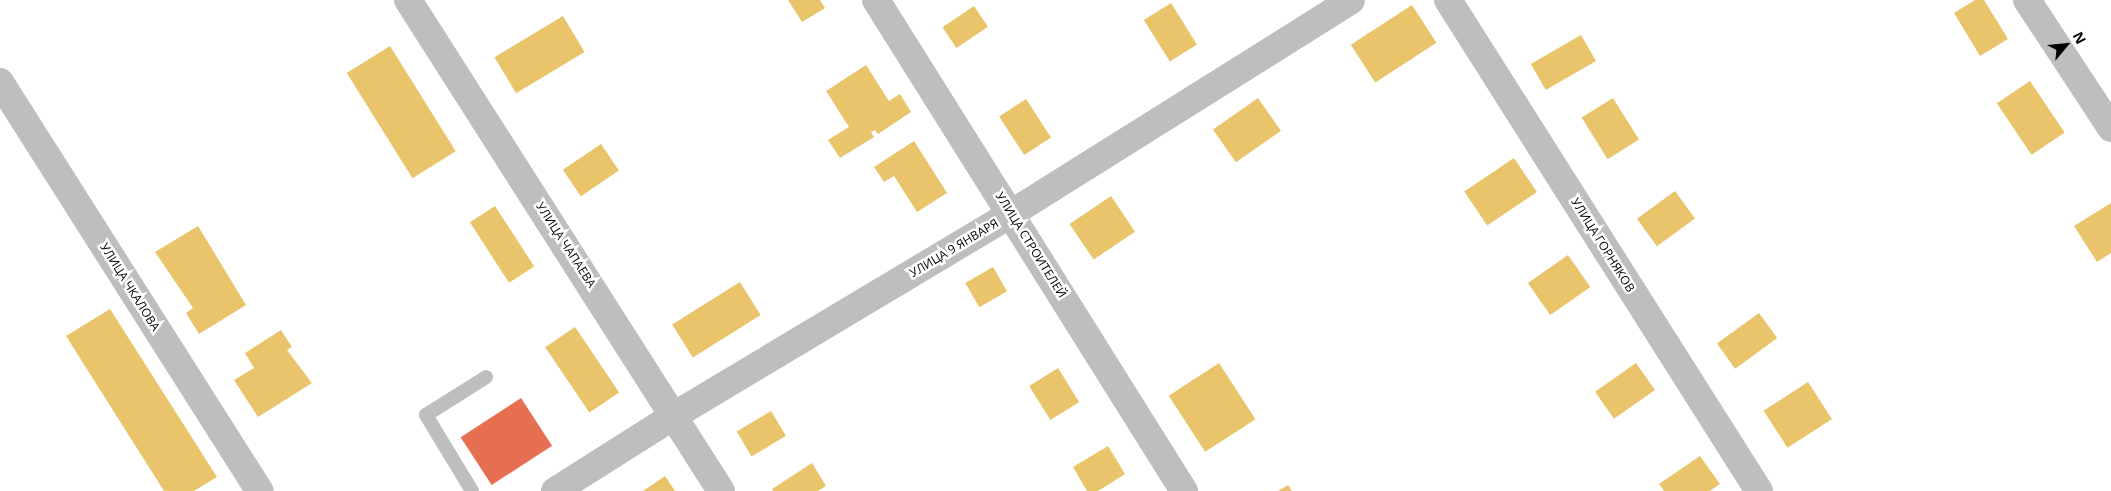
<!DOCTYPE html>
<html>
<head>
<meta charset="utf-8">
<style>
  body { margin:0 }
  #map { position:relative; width:2111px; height:491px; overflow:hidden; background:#fff; font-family:"Open Sans",sans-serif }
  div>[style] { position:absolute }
  .homes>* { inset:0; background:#e9c46a; transform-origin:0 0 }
  .shops>* { inset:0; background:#e76f51; transform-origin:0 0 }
  .service>* { height:14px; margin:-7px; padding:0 7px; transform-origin:7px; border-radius:7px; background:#bebebe }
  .minor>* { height:28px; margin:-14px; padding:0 14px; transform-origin:14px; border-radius:14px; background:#bebebe }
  span { translate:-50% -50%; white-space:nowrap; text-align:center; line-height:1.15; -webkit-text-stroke:5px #fff; paint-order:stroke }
  .street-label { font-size:12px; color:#000 }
  .north { position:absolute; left:2041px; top:20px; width:50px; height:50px; -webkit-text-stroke:4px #fff; paint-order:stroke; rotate:62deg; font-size:14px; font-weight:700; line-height:20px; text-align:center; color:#000 }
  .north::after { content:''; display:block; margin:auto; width:18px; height:22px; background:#000; clip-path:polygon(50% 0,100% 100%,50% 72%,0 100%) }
</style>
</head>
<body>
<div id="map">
  <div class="homes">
    <div style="clip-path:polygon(788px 0,820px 0,825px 8px,802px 22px)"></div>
    <div style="clip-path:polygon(1975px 0,1984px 0,2008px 39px,1980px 56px,1954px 13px)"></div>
    <div style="left:1171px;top:3px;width:49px;height:32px;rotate:58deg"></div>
    <div style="left:1412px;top:5px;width:45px;height:73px;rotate:57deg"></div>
    <div style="left:974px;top:6px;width:25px;height:38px;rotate:56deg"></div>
    <div style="left:563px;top:16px;width:42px;height:80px;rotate:59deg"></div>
    <div style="left:1581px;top:35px;width:30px;height:58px;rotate:60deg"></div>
    <div style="left:390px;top:46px;width:124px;height:51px;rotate:58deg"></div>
    <div style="clip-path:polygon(866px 65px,889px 101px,900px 94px,911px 112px,878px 134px,875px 130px,871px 132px,874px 137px,840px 158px,828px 140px,849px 127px,826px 91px)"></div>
    <div style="left:2030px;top:81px;width:62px;height:40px;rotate:56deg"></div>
    <div style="left:1258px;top:98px;width:40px;height:55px;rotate:55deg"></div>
    <div style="left:1613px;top:98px;width:49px;height:37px;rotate:58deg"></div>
    <div style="left:1026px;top:99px;width:46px;height:32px;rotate:57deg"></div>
    <div style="clip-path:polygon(914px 141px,947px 193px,917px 212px,894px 176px,884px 182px,874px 167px)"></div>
    <div style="left:601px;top:144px;width:32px;height:46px;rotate:56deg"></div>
    <div style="left:1514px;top:158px;width:41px;height:60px;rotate:56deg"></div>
    <div style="left:1675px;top:191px;width:34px;height:47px;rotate:54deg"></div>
    <div style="left:1111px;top:196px;width:43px;height:50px;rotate:56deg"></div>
    <div style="clip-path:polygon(2111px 203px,2111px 253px,2097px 262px,2074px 226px)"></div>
    <div style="left:495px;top:206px;width:72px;height:30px;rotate:57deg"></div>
    <div style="clip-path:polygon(198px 226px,246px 305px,199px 334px,186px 313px,193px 308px,155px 252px)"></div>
    <div style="left:1568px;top:255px;width:39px;height:49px;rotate:55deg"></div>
    <div style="left:993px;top:267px;width:28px;height:32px;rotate:60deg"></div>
    <div style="left:740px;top:282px;width:39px;height:80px;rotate:58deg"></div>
    <div style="clip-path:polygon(110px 309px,217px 477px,194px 491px,164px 491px,66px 336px)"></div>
    <div style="left:1759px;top:313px;width:31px;height:52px;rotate:54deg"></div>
    <div style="left:575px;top:327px;width:79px;height:36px;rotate:56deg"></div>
    <div style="clip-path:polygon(281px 330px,292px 347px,287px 350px,312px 383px,258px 417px,234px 380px,254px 368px,245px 353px)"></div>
    <div style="left:1219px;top:363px;width:67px;height:60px;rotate:57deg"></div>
    <div style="left:1636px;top:363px;width:33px;height:50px;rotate:55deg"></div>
    <div style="left:1058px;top:368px;width:40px;height:34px;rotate:58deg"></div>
    <div style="left:1808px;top:382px;width:44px;height:53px;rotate:57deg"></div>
    <div style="left:771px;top:411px;width:29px;height:40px;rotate:59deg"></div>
    <div style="clip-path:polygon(1108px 446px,1125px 474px,1098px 491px,1087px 491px,1073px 467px)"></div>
    <div style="clip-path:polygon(1700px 456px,1720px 484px,1710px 491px,1664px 491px,1659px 484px)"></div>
    <div style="clip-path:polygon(812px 463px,826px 486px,818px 491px,773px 491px,772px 489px)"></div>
    <div style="clip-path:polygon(665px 476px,675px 491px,643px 491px)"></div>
    <div style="clip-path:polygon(1288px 485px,1292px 491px,1278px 491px)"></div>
  </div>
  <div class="shops">
    <div style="left:521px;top:398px;width:57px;height:72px;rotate:57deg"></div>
  </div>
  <div class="service">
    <div style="left:472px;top:491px;width:89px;rotate:-121.2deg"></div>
    <div style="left:426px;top:415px;width:71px;rotate:-32.3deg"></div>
  </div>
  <div class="minor">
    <div style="left:408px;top:0;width:582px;rotate:57.48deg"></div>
    <div style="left:876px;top:0;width:580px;rotate:57.9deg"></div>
    <div style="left:1448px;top:0;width:581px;rotate:57.65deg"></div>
    <div style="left:2027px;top:0;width:153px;rotate:56.7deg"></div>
    <div style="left:0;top:82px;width:485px;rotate:57.6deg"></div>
    <div style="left:555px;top:491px;width:142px;rotate:-32.3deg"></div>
    <div style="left:675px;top:415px;width:393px;rotate:-30.9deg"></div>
    <div style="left:1012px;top:213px;width:400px;rotate:-32.1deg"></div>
  </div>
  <div class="street-label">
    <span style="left:566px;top:245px;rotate:57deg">УЛИЦА ЧАПАЕВА</span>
    <span style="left:1031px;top:245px;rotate:58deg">УЛИЦА СТРОИТЕЛЕЙ</span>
    <span style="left:1603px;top:245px;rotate:58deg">УЛИЦА ГОРНЯКОВ</span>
    <span style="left:954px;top:248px;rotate:-31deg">УЛИЦА 9 ЯНВАРЯ</span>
    <span style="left:130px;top:287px;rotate:58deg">УЛИЦА ЧКАЛОВА</span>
  </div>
  <div class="north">N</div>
</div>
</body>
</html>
